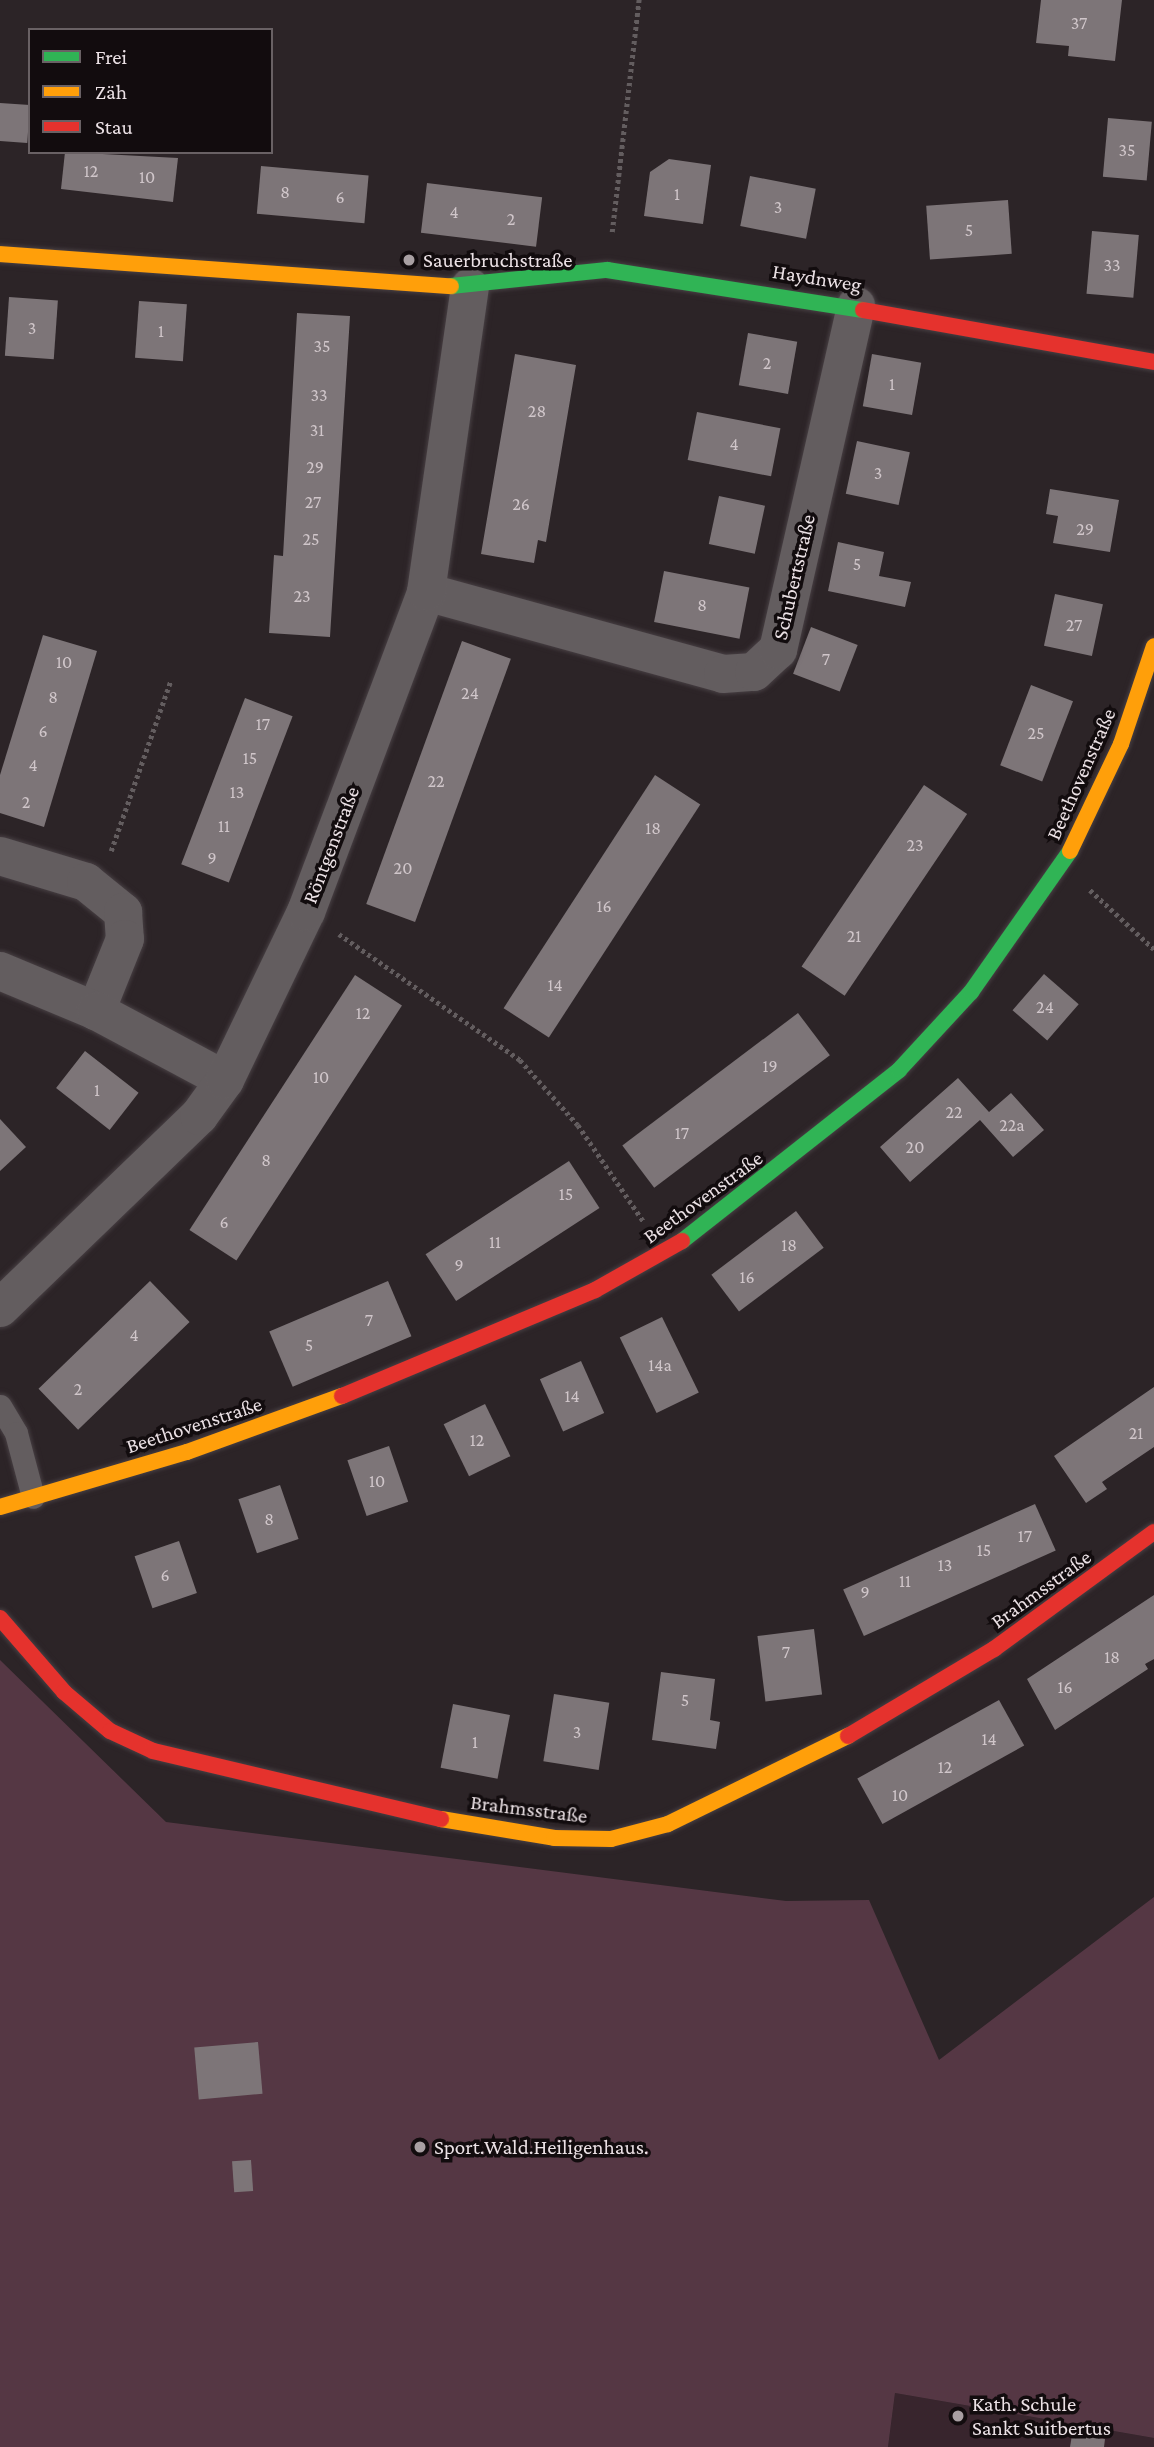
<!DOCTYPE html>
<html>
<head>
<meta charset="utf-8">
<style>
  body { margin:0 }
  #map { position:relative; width:1154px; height:2447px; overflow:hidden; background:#2c2427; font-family:"Crimson Pro",serif }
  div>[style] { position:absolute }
  .built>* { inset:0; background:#38252d }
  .green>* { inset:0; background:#553744 }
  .building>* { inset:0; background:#7d7578; transform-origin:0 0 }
  .path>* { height:4.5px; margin-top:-2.25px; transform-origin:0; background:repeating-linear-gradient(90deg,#635d5f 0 3.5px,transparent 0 7px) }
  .roads { filter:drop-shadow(0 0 2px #473f43) drop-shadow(0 0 2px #473f43) }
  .lane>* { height:23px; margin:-11.5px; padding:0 11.5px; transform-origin:11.5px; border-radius:11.5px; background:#635d5f }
  .street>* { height:38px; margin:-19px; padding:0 19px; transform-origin:19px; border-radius:19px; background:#635d5f }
  .fast>* { height:16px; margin:-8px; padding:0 8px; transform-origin:8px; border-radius:8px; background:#30b455 }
  .slow>* { height:16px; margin:-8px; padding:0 8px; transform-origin:8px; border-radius:8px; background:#ff9f0a }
  .jam>* { height:16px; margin:-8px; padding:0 8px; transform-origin:8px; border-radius:8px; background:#e5322d }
  .dots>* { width:19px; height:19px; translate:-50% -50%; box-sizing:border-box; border:4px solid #120c0e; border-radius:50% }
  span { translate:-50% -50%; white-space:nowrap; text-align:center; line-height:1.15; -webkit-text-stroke:7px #120c0e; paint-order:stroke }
  .number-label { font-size:18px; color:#d0c6ca }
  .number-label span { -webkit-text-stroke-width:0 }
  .poi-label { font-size:21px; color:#ebe1e5 }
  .left { translate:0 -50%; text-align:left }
  .street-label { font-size:21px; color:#ebe1e5 }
  .legend { position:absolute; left:28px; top:28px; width:245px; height:126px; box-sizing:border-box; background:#120c0e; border:2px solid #696164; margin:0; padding:9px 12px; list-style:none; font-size:21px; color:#ebe1e5 }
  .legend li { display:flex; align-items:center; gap:14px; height:35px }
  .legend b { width:35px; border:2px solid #696164 }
</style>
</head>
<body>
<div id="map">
  <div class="built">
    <div style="clip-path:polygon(895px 2393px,1154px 2438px,1154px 2447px,888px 2447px)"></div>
  </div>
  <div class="green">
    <div style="clip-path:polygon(0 1660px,166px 1822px,786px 1901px,869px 1900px,939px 2060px,1154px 1897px,1154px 2438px,895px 2393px,888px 2447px,0 2447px)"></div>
  </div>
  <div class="building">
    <div style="clip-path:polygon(1041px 0,1122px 0,1115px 61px,1068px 56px,1069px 46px,1036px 43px)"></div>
    <div style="left:0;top:103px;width:30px;height:38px;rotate:4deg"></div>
    <div style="left:1108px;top:118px;width:44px;height:59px;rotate:5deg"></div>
    <div style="clip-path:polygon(65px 152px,178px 158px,173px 202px,61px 189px)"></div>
    <div style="clip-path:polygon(669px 159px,711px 165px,703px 224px,644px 216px,650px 172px)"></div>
    <div style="left:261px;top:166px;width:108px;height:48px;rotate:5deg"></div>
    <div style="left:750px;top:176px;width:67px;height:51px;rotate:11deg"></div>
    <div style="left:427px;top:183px;width:116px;height:50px;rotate:7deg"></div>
    <div style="left:1008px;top:200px;width:54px;height:82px;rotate:86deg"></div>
    <div style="left:1092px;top:231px;width:47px;height:63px;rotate:5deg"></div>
    <div style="left:9px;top:297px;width:49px;height:59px;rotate:4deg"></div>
    <div style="left:139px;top:301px;width:48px;height:57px;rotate:4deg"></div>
    <div style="clip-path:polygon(297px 313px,350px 316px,330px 637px,269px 633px,274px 555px,283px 556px)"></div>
    <div style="left:748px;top:333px;width:50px;height:53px;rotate:10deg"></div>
    <div style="clip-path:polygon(515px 354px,576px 365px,546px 542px,538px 540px,534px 563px,481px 554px)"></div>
    <div style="left:872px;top:354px;width:50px;height:53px;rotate:10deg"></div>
    <div style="left:697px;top:412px;width:85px;height:49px;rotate:11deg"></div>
    <div style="left:857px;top:441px;width:54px;height:54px;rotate:12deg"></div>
    <div style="clip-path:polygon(1050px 489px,1119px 500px,1110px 552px,1053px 543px,1058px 516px,1046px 514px)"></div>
    <div style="left:719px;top:496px;width:47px;height:49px;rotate:12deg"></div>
    <div style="clip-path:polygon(838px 542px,884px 552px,879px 576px,911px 582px,905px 607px,828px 591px)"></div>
    <div style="left:664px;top:571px;width:87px;height:52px;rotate:11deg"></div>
    <div style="left:1055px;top:594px;width:49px;height:53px;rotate:12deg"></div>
    <div style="left:811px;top:627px;width:50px;height:50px;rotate:21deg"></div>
    <div style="clip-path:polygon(43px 635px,97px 651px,44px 827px,0 813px,0 775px)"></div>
    <div style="left:462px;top:641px;width:52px;height:280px;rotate:20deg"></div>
    <div style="left:1031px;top:685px;width:45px;height:86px;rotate:21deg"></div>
    <div style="left:245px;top:698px;width:51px;height:178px;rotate:21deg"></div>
    <div style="left:655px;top:775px;width:54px;height:278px;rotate:33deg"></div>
    <div style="left:924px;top:785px;width:52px;height:219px;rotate:34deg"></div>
    <div style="left:1044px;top:974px;width:46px;height:48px;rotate:41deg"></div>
    <div style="left:355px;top:975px;width:56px;height:304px;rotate:33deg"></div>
    <div style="left:798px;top:1013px;width:53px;height:220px;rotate:53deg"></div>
    <div style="left:85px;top:1051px;width:68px;height:47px;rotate:38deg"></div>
    <div style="clip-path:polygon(958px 1078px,989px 1112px,1011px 1093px,1044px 1130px,1013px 1157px,980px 1120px,910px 1182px,880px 1147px)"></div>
    <div style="clip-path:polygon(0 1119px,26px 1147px,0 1171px)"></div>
    <div style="left:569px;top:1161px;width:56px;height:171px;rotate:57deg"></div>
    <div style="left:796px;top:1211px;width:46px;height:106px;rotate:53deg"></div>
    <div style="left:150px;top:1281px;width:57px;height:155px;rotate:46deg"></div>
    <div style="left:388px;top:1281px;width:60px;height:129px;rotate:67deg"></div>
    <div style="left:662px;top:1317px;width:84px;height:47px;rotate:64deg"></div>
    <div style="left:581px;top:1361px;width:57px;height:45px;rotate:66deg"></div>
    <div style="clip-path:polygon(1154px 1387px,1154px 1447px,1102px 1482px,1107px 1489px,1086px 1503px,1054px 1456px)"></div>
    <div style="left:485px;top:1404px;width:58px;height:46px;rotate:64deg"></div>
    <div style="left:389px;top:1446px;width:59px;height:44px;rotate:71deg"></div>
    <div style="left:280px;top:1485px;width:57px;height:44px;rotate:71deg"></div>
    <div style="left:1035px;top:1504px;width:51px;height:210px;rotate:66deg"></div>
    <div style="left:179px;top:1541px;width:55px;height:47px;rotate:71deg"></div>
    <div style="clip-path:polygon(1154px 1595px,1154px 1659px,1145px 1664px,1148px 1669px,1055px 1730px,1027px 1679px)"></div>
    <div style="left:814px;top:1629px;width:66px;height:57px;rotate:83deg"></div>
    <div style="clip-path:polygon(661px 1672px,715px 1679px,710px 1720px,720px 1722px,716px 1749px,652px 1740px)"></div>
    <div style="left:554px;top:1694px;width:56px;height:68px;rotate:9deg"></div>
    <div style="left:999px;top:1700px;width:52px;height:162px;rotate:61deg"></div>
    <div style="left:453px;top:1704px;width:58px;height:65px;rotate:11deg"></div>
    <div style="left:258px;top:2042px;width:52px;height:64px;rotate:85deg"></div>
    <div style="left:251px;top:2160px;width:31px;height:19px;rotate:86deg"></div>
    <div style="clip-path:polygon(1072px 2435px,1105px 2439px,1104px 2447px,1070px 2447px)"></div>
  </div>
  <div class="path">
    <div style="left:612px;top:232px;width:234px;rotate:-83.4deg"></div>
    <div style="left:111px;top:851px;width:181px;rotate:-70.7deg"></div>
    <div style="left:1090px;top:890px;width:87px;rotate:42.7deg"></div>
    <div style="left:339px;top:934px;width:221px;rotate:34.8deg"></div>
    <div style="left:520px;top:1060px;width:87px;rotate:48.3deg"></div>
    <div style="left:578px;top:1125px;width:117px;rotate:55.8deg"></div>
  </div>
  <div class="roads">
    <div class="lane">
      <div style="left:0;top:1406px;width:31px;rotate:59deg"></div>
      <div style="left:16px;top:1433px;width:66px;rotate:75.1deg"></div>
    </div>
    <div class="street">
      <div style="left:426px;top:592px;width:308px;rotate:15.4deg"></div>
      <div style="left:723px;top:674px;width:31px;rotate:-4deg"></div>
      <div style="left:754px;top:672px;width:33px;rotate:-43deg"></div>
      <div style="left:778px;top:650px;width:353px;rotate:-77.2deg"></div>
      <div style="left:0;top:856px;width:90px;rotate:16.8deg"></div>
      <div style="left:86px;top:882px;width:48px;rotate:39deg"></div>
      <div style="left:123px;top:912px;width:27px;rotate:86deg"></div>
      <div style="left:125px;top:939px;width:78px;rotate:111.9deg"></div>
      <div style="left:0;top:971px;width:104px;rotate:22.6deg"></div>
      <div style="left:96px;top:1011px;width:146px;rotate:28.1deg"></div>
      <div style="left:0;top:1308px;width:277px;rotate:-44deg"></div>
      <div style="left:199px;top:1116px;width:44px;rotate:-54.2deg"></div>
      <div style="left:225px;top:1080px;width:187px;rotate:-64.3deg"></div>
      <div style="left:306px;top:912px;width:342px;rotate:-69.4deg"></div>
      <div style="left:426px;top:592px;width:308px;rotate:-81.8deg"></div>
    </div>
    <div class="fast">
      <div style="left:451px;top:286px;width:157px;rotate:-5.9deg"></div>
      <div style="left:607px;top:270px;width:259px;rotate:8.9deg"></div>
      <div style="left:682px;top:1241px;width:276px;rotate:-38.2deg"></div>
      <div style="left:899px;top:1070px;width:106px;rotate:-47.3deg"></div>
      <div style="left:971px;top:992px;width:172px;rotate:-54.9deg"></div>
    </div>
    <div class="slow">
      <div style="left:0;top:254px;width:452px;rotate:4.1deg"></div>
      <div style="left:1070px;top:851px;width:119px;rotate:-64.5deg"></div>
      <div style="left:1121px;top:744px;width:103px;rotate:-71.4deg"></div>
      <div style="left:0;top:1507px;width:195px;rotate:-16.4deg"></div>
      <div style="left:187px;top:1452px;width:165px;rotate:-19.9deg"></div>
      <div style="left:441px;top:1819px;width:115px;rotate:9.5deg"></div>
      <div style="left:554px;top:1838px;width:57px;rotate:1deg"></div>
      <div style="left:611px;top:1839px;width:59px;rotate:-14.7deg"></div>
      <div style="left:668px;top:1824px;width:200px;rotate:-26.1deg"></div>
    </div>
    <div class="jam">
      <div style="left:863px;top:310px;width:296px;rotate:10.1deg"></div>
      <div style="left:342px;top:1396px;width:274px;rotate:-22.7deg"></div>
      <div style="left:595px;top:1290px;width:100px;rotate:-29.4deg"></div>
      <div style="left:0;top:1618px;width:98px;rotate:49.1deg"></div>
      <div style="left:64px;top:1692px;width:60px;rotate:40.3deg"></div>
      <div style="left:110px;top:1731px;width:47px;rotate:24.9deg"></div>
      <div style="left:153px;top:1751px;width:296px;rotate:13.3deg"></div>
      <div style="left:848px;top:1736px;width:170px;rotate:-30.8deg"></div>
      <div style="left:994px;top:1649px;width:198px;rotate:-36.2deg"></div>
    </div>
  </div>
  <div class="dots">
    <div style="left:409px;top:260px;background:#a89fa2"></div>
    <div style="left:420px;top:2147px;background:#a89fa2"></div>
    <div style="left:958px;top:2416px;background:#a89fa2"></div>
  </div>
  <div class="number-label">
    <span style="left:1079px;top:23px">37</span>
    <span style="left:1127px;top:150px">35</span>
    <span style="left:91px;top:171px">12</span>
    <span style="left:147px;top:177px">10</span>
    <span style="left:285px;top:192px">8</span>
    <span style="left:677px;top:194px">1</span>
    <span style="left:340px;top:197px">6</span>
    <span style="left:778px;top:207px">3</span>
    <span style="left:454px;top:212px">4</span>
    <span style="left:511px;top:219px">2</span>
    <span style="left:969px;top:230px">5</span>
    <span style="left:1112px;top:265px">33</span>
    <span style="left:32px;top:328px">3</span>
    <span style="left:161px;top:331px">1</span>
    <span style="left:322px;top:346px">35</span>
    <span style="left:767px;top:363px">2</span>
    <span style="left:892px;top:384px">1</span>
    <span style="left:319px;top:395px">33</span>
    <span style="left:537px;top:411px">28</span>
    <span style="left:317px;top:430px">31</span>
    <span style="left:734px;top:444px">4</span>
    <span style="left:315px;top:467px">29</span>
    <span style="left:878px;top:473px">3</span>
    <span style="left:313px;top:502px">27</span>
    <span style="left:521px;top:504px">26</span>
    <span style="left:1085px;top:529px">29</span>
    <span style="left:311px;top:539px">25</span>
    <span style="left:857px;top:564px">5</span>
    <span style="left:302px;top:596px">23</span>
    <span style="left:702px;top:605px">8</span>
    <span style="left:1074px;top:625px">27</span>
    <span style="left:826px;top:659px">7</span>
    <span style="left:64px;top:662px">10</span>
    <span style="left:470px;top:693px">24</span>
    <span style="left:53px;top:697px">8</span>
    <span style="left:263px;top:724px">17</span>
    <span style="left:43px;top:731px">6</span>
    <span style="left:1036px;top:733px">25</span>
    <span style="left:250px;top:758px">15</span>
    <span style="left:33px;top:765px">4</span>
    <span style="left:436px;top:781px">22</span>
    <span style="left:237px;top:792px">13</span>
    <span style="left:26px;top:802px">2</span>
    <span style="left:224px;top:826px">11</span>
    <span style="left:653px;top:828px">18</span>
    <span style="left:915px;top:845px">23</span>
    <span style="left:212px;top:858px">9</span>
    <span style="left:403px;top:868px">20</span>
    <span style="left:604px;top:906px">16</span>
    <span style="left:854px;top:936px">21</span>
    <span style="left:555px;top:985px">14</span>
    <span style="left:1045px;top:1007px">24</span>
    <span style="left:363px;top:1013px">12</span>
    <span style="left:770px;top:1066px">19</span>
    <span style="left:321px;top:1077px">10</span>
    <span style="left:97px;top:1090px">1</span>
    <span style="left:954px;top:1112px">22</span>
    <span style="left:1012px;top:1125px">22a</span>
    <span style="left:682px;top:1133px">17</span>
    <span style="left:915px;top:1147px">20</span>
    <span style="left:266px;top:1160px">8</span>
    <span style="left:566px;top:1194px">15</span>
    <span style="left:224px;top:1222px">6</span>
    <span style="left:495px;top:1242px">11</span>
    <span style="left:789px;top:1245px">18</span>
    <span style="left:459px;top:1265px">9</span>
    <span style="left:747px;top:1277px">16</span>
    <span style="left:369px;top:1320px">7</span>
    <span style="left:134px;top:1335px">4</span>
    <span style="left:309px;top:1345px">5</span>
    <span style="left:660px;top:1365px">14a</span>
    <span style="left:78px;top:1389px">2</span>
    <span style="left:572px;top:1396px">14</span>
    <span style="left:1136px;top:1433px">21</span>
    <span style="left:477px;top:1440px">12</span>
    <span style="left:377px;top:1481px">10</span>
    <span style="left:269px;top:1519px">8</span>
    <span style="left:1025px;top:1536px">17</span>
    <span style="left:984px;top:1550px">15</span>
    <span style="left:945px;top:1565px">13</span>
    <span style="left:165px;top:1575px">6</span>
    <span style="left:905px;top:1581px">11</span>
    <span style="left:865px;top:1592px">9</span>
    <span style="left:786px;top:1652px">7</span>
    <span style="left:1112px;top:1657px">18</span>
    <span style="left:1065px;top:1687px">16</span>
    <span style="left:685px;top:1700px">5</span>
    <span style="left:577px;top:1732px">3</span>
    <span style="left:989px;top:1739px">14</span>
    <span style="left:475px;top:1742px">1</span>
    <span style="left:945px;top:1767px">12</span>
    <span style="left:900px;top:1795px">10</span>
  </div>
  <div class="poi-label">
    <span class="left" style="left:423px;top:260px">Sauerbruchstraße</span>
    <span class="left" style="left:434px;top:2147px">Sport.Wald.Heiligenhaus.</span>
    <span class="left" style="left:972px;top:2416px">Kath. Schule<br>Sankt Suitbertus</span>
  </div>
  <div class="street-label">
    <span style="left:817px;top:278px;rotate:9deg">Haydnweg</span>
    <span style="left:794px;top:577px;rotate:-77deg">Schubertstraße</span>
    <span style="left:1081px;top:774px;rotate:-66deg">Beethovenstraße</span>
    <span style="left:331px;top:845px;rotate:-69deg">Röntgenstraße</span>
    <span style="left:703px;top:1197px;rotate:-36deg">Beethovenstraße</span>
    <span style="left:194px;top:1425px;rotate:-18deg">Beethovenstraße</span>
    <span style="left:1041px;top:1589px;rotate:-36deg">Brahmsstraße</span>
    <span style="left:529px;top:1809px;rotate:7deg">Brahmsstraße</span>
  </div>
  <ul class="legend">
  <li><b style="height:9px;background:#30b455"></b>Frei</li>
  <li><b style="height:9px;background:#ff9f0a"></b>Zäh</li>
  <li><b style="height:9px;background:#e5322d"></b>Stau</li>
  </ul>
</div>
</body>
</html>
